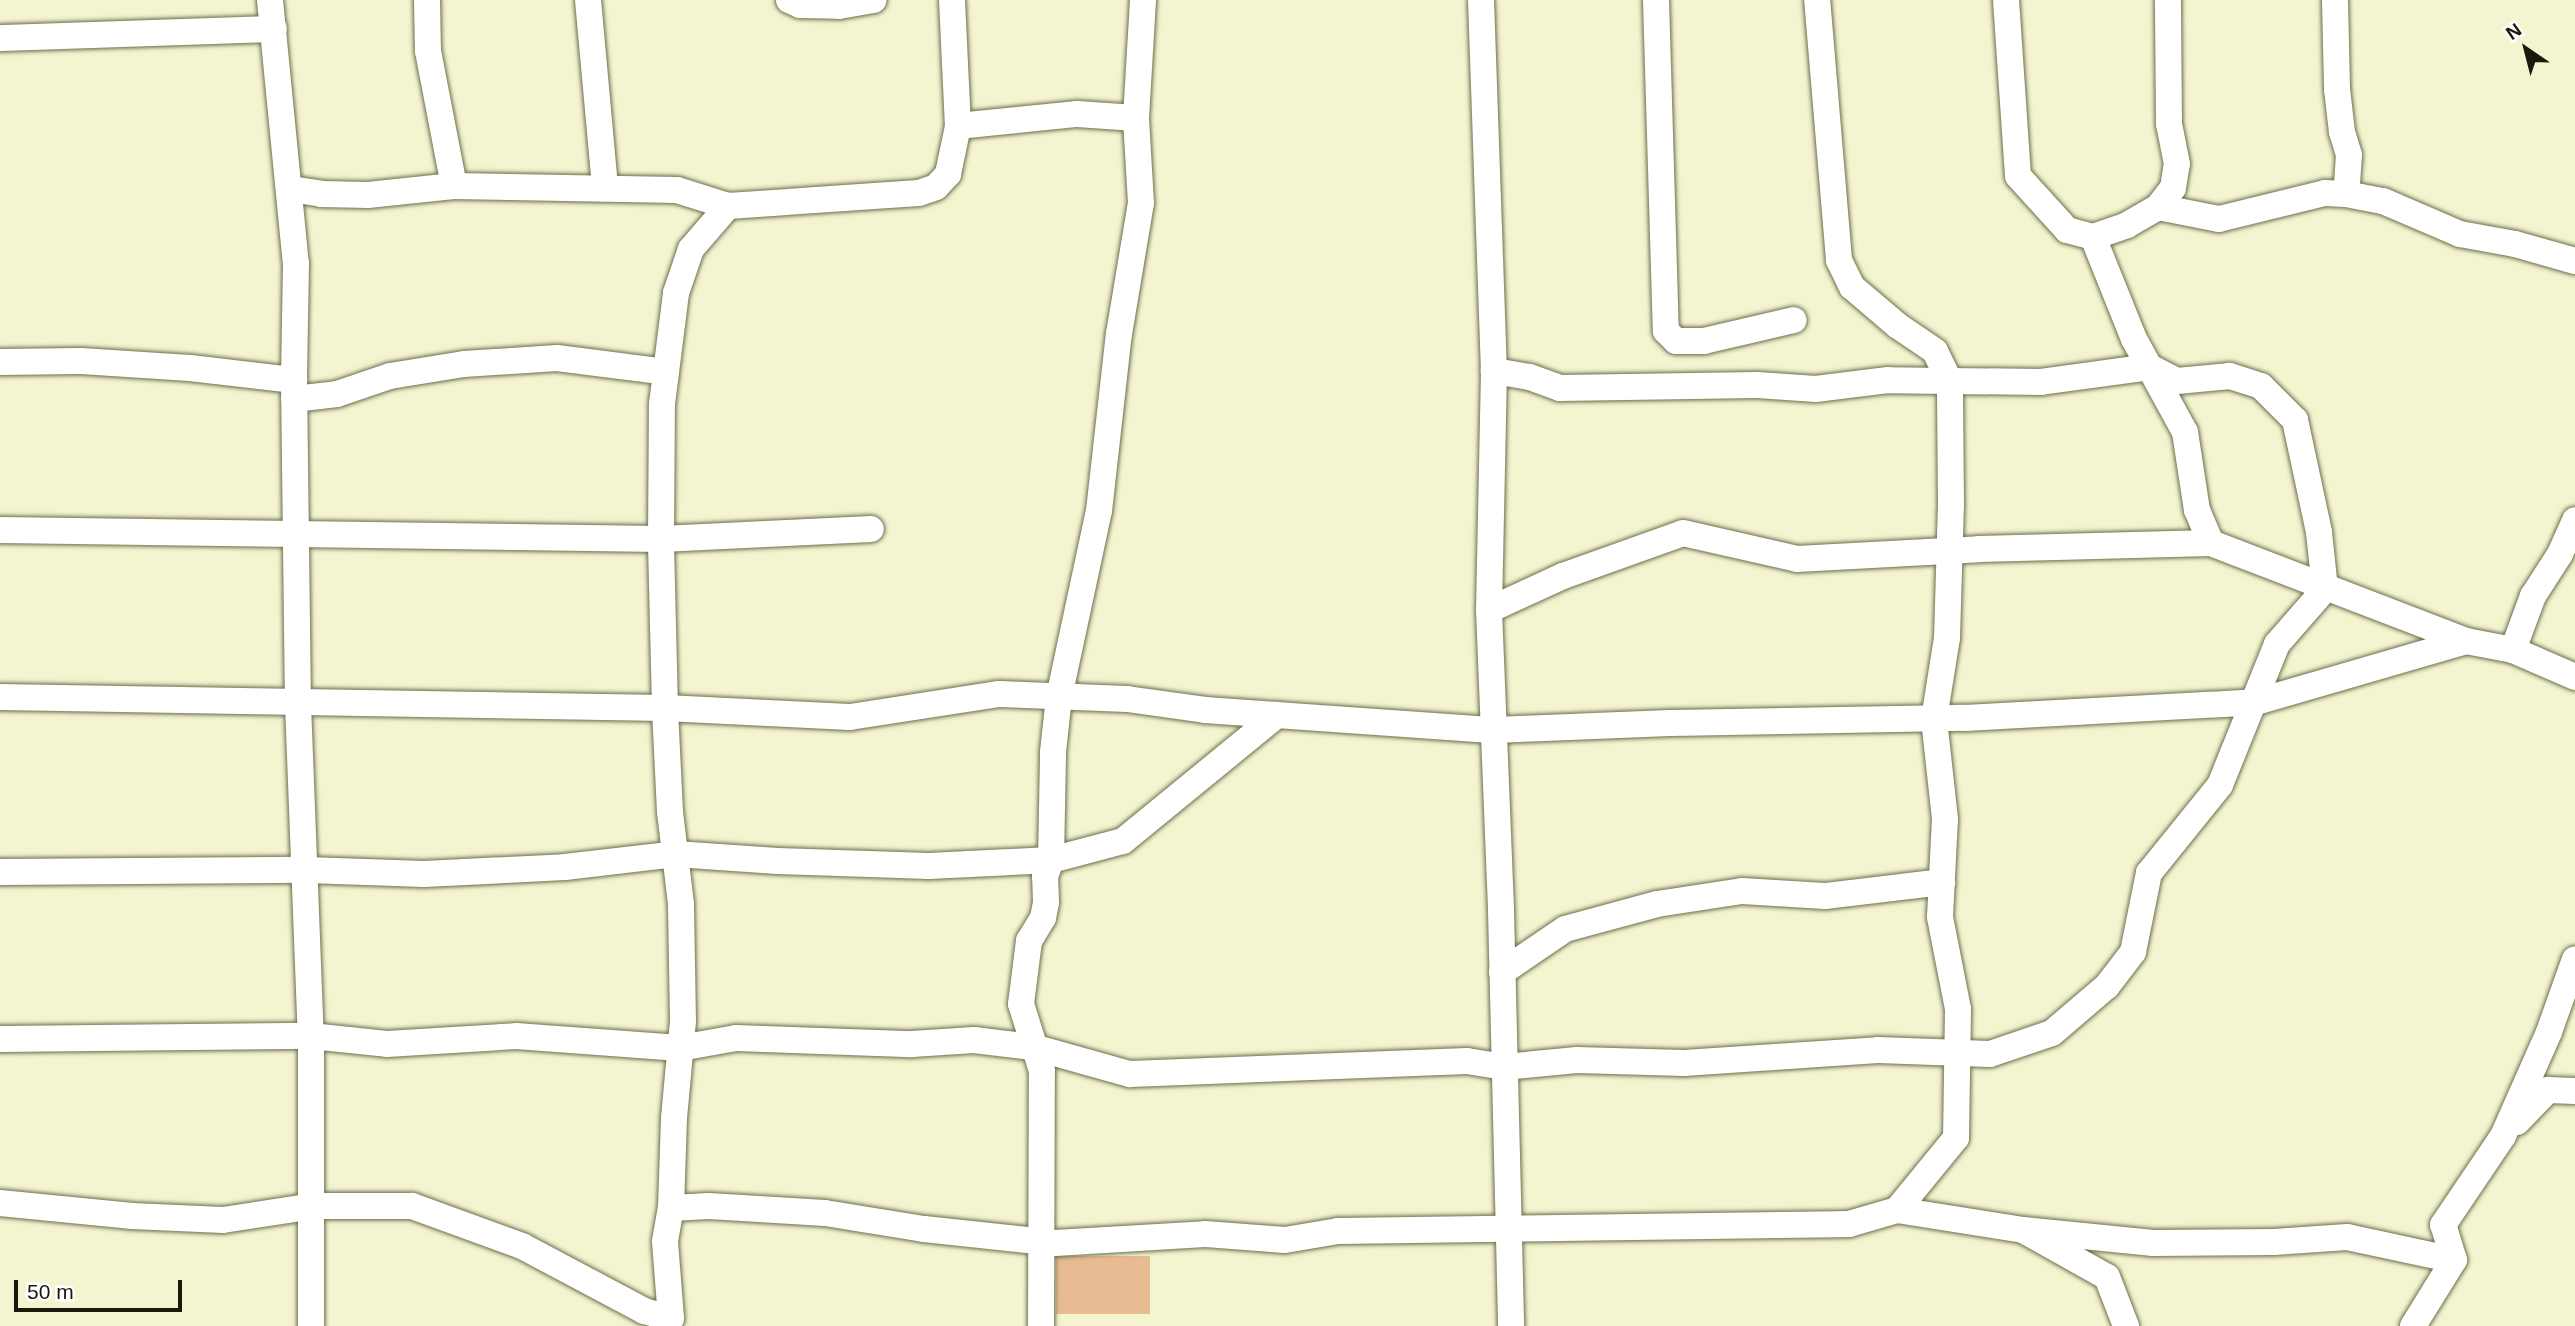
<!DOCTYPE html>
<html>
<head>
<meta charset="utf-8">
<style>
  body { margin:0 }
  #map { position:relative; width:2575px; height:1326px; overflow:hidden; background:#f4f5d0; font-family:Helvetica,sans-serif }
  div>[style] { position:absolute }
  .green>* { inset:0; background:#e8bc93; transform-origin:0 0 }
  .roads { filter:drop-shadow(0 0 2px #6d6e4c) drop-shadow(0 0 2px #6d6e4c) }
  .minor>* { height:26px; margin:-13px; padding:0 13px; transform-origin:13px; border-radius:13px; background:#fff }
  span { translate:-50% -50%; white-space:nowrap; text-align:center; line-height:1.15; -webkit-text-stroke:7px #fff; paint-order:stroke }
  .north { position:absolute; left:2491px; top:14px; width:70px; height:70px; -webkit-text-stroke:5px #fff; paint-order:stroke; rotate:325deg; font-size:19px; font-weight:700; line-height:28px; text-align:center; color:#19190b }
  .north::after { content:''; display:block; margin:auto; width:24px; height:32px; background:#19190b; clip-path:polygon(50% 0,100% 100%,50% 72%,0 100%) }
  .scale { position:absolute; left:14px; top:1280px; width:168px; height:32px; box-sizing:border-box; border:4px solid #19190b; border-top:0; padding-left:9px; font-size:21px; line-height:24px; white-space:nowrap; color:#19190b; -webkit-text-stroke:5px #fff; paint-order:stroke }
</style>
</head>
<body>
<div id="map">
  <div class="green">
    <div style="left:1056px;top:1256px;width:94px;height:58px"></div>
  </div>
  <div class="roads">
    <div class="minor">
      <div style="left:270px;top:0;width:264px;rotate:84.4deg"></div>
      <div style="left:296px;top:263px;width:117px;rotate:91deg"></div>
      <div style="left:294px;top:380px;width:324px;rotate:89.3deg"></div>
      <div style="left:298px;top:704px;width:332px;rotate:87.8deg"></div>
      <div style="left:311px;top:1036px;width:290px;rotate:90deg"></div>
      <div style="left:427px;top:0;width:51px;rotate:88.9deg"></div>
      <div style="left:428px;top:51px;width:137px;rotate:79.1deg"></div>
      <div style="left:588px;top:0;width:189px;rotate:84.8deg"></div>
      <div style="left:789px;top:0;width:12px;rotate:24deg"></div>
      <div style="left:800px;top:5px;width:39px;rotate:1deg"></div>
      <div style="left:839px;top:6px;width:35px;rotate:-10deg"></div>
      <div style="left:952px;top:0;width:126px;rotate:87.3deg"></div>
      <div style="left:1481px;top:0;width:371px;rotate:88deg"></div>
      <div style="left:1494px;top:371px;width:239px;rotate:91.2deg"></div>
      <div style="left:1489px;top:610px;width:301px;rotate:87.7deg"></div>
      <div style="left:1501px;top:911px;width:415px;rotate:88.6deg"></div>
      <div style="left:1656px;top:0;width:331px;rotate:88.3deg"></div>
      <div style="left:1666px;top:331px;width:14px;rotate:45deg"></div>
      <div style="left:1676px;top:341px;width:28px"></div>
      <div style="left:1704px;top:341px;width:92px;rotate:-13.1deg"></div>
      <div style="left:2006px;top:0;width:176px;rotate:86.1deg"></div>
      <div style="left:2018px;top:176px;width:73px;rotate:47.8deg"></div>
      <div style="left:2067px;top:230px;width:27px;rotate:15deg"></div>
      <div style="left:2093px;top:237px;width:110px;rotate:68.1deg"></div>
      <div style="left:2134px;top:339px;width:106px;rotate:61.3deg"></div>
      <div style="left:2185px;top:432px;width:79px;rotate:81.3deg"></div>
      <div style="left:2197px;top:510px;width:36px;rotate:67deg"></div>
      <div style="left:2211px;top:543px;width:273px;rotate:21deg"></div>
      <div style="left:2335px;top:0;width:89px;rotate:88.7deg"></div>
      <div style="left:2337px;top:89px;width:43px;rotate:83.4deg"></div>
      <div style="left:2342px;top:132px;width:24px;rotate:73deg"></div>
      <div style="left:2349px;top:155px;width:39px;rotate:94deg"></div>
      <div style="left:0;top:38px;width:274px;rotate:-1.9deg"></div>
      <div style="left:291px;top:189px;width:30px;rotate:9deg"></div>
      <div style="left:321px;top:194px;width:47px;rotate:1.2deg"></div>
      <div style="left:368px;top:195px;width:86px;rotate:-6deg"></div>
      <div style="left:454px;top:186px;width:223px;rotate:1deg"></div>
      <div style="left:677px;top:190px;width:53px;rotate:17.4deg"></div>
      <div style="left:728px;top:206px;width:191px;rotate:-3.9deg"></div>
      <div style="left:919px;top:193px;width:18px;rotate:-19deg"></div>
      <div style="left:936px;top:187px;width:18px;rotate:-47deg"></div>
      <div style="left:948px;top:174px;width:49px;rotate:-78.2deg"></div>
      <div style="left:958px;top:126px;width:120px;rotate:-5.8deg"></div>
      <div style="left:1077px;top:114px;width:59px;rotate:3.9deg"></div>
      <div style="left:1136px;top:118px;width:118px;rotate:-86.6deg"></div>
      <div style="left:2158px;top:207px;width:62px;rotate:11.1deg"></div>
      <div style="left:2219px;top:219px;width:109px;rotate:-13.8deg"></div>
      <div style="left:2325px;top:193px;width:21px;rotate:3deg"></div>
      <div style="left:2346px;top:194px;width:38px;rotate:11deg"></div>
      <div style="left:2383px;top:201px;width:84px;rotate:23.2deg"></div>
      <div style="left:2460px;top:234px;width:56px;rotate:10.3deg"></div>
      <div style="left:2515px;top:244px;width:62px;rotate:15.8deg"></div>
      <div style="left:2093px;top:237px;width:36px;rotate:-19deg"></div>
      <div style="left:2127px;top:225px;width:36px;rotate:-30deg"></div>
      <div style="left:2158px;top:207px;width:24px;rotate:-52deg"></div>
      <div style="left:2173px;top:188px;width:24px;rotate:-81deg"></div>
      <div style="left:2177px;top:164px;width:41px;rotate:-101.3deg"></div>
      <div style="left:2169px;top:124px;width:124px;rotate:-90.5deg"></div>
      <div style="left:0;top:362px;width:81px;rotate:-0.7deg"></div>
      <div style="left:81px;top:361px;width:109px;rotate:3.7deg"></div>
      <div style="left:190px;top:368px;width:105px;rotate:6.6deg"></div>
      <div style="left:294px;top:399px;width:43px;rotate:-6.6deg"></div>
      <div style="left:337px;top:394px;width:56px;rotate:-18.8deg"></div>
      <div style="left:390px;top:376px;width:75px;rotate:-9.2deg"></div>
      <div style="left:464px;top:364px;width:93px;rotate:-3.7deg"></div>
      <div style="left:557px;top:358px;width:110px;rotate:7.3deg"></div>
      <div style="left:0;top:530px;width:661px;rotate:0.78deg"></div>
      <div style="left:661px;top:539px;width:210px;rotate:-2.7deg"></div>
      <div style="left:1489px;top:610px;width:81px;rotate:-24.7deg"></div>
      <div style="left:1563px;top:576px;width:127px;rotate:-19.7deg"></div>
      <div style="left:1683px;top:533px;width:117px;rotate:12.8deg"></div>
      <div style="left:1797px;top:559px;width:182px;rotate:-3.1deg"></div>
      <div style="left:1979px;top:549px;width:232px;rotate:-1.5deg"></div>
      <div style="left:2513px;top:650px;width:58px;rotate:-69.7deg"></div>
      <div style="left:2533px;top:596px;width:50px;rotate:-57.3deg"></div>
      <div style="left:2560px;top:554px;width:37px;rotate:-66deg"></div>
      <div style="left:0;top:697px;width:665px;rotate:0.95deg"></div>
      <div style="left:665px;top:708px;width:185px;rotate:2.8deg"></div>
      <div style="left:850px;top:717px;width:151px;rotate:-8.8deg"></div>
      <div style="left:999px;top:694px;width:128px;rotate:2.2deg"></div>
      <div style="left:1127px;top:699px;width:79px;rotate:8deg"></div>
      <div style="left:1205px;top:710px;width:290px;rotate:4deg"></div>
      <div style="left:1494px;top:730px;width:176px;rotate:-2.3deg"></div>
      <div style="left:1670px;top:723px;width:295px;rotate:-1deg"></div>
      <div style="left:1965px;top:718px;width:291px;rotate:-3.1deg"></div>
      <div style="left:2256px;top:702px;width:219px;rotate:-16.2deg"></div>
      <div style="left:2466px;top:641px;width:48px;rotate:10.8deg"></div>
      <div style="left:2513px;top:650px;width:68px;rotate:23.5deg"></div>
      <div style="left:0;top:872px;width:307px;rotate:-0.4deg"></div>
      <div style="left:307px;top:870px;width:117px;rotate:2deg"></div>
      <div style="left:424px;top:874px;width:141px;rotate:-2.8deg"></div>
      <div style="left:565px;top:867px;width:111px;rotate:-6.7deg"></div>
      <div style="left:675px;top:854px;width:103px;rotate:3.9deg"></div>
      <div style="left:778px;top:861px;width:151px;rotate:1.9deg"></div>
      <div style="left:929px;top:866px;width:122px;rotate:-2.8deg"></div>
      <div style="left:1051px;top:860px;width:74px;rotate:-14.8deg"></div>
      <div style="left:1123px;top:841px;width:199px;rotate:-39.3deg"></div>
      <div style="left:1502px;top:972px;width:76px;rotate:-34.3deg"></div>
      <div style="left:1565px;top:929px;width:95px;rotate:-15.2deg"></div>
      <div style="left:1657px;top:904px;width:86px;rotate:-8.7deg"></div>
      <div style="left:1742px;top:891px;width:83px;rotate:3.4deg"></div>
      <div style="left:1825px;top:896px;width:118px;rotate:-6.8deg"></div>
      <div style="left:0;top:1039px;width:311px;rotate:-0.6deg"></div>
      <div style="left:311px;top:1036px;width:76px;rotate:6deg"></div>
      <div style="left:387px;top:1044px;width:129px;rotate:-3.5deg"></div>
      <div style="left:516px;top:1036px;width:164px;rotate:4.2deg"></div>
      <div style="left:680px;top:1048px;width:57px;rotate:-10.1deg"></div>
      <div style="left:736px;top:1038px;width:176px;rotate:2deg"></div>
      <div style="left:912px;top:1044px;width:62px;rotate:-3.7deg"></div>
      <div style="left:974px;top:1040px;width:59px;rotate:6.8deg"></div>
      <div style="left:1033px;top:1047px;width:101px;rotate:15.6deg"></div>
      <div style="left:1130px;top:1074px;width:337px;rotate:-2.2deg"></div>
      <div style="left:1467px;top:1061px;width:37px;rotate:9deg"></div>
      <div style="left:1504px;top:1067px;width:73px;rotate:-5.5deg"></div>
      <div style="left:1577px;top:1060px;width:107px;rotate:1.6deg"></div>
      <div style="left:1684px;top:1063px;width:194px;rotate:-3.8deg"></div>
      <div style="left:1878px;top:1050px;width:112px;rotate:2deg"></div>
      <div style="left:1990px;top:1054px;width:65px;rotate:-18.7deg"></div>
      <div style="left:2052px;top:1033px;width:72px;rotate:-40.5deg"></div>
      <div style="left:2107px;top:986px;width:43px;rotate:-52.6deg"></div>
      <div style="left:2133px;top:952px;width:81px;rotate:-78.6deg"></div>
      <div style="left:2149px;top:873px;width:113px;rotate:-51.1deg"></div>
      <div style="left:2220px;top:785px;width:152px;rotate:-68deg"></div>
      <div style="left:2277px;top:644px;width:73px;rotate:-48.9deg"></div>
      <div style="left:2325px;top:589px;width:57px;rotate:-96deg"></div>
      <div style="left:2319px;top:532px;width:115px;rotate:-102.1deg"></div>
      <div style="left:2295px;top:420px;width:48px;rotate:-135deg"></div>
      <div style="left:2261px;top:386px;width:33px;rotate:-162deg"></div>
      <div style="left:2230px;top:376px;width:53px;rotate:174.6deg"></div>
      <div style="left:2177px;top:381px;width:30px;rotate:-153deg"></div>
      <div style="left:2150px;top:367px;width:110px;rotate:172.2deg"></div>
      <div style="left:2041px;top:382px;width:153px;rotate:-179.3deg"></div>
      <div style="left:1888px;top:380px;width:73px;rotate:172.9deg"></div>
      <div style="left:1816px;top:389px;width:59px;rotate:-176.1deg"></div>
      <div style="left:1757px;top:385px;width:197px;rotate:179.1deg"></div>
      <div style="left:1560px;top:388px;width:33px;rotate:-160deg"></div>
      <div style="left:1529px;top:377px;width:36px;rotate:-170deg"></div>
      <div style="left:2517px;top:1122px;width:45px;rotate:-45.9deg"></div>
      <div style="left:2548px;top:1090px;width:27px;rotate:2deg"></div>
      <div style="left:0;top:1203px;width:133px;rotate:5.6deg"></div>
      <div style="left:132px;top:1216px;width:91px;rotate:2.5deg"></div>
      <div style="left:223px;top:1220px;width:91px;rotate:-8.8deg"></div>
      <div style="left:313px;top:1206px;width:99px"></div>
      <div style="left:412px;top:1206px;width:117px;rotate:20deg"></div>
      <div style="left:522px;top:1246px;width:138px;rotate:28deg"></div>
      <div style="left:644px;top:1311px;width:28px;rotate:15deg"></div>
      <div style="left:671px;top:1318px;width:77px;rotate:-94.5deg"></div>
      <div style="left:665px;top:1241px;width:34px;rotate:-80deg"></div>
      <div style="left:671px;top:1208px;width:38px;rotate:-3deg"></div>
      <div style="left:709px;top:1206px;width:116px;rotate:3.5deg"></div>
      <div style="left:825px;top:1213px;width:100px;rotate:9.2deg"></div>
      <div style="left:924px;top:1229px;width:132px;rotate:6.1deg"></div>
      <div style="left:1055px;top:1243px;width:150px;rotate:-3.4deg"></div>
      <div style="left:1205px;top:1234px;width:80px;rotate:4.3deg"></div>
      <div style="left:1285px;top:1240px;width:54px;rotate:-9.6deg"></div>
      <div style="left:1338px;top:1231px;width:511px;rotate:-0.78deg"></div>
      <div style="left:1849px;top:1224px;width:50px;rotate:-16.3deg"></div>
      <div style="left:1897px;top:1210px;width:93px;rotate:-50.7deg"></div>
      <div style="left:1956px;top:1138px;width:129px;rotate:-89.1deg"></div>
      <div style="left:1958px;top:1009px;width:94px;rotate:-101.1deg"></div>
      <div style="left:1940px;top:917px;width:98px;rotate:-87.1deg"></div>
      <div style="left:1945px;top:819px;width:101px;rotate:-96.3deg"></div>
      <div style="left:1934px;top:719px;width:82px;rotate:-80.9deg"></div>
      <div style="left:1947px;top:638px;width:133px;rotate:-88.3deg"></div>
      <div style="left:1951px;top:505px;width:123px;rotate:-90.5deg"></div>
      <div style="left:1950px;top:382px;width:34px;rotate:-116deg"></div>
      <div style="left:1935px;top:351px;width:45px;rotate:-146deg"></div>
      <div style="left:1898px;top:326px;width:60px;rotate:-139.7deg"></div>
      <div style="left:1852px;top:287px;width:30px;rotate:-116deg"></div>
      <div style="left:1839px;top:260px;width:261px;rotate:-94.8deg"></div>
      <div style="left:671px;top:1208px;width:90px;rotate:-88.1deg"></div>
      <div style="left:674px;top:1118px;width:97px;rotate:-84.7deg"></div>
      <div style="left:683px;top:1021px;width:117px;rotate:-91deg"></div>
      <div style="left:681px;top:904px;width:93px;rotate:-96.8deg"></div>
      <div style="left:670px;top:812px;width:104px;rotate:-92.8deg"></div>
      <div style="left:665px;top:708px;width:169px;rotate:-91.4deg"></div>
      <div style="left:661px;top:539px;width:135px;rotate:-89.6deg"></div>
      <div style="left:662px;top:404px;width:112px;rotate:-82.8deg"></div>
      <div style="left:676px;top:293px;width:46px;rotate:-71.2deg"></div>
      <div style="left:691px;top:249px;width:57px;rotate:-49.3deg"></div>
      <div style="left:1897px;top:1210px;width:128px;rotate:9deg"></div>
      <div style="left:2023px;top:1230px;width:96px;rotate:29.2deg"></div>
      <div style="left:2107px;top:1277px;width:53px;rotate:68.8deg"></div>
      <div style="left:2023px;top:1230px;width:131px;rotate:5.7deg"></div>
      <div style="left:2153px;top:1243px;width:121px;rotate:-0.5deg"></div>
      <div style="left:2274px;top:1242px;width:73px;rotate:-3.9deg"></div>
      <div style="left:2347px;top:1237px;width:109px;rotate:12.1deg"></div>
      <div style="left:1041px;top:1326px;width:255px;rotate:-89.8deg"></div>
      <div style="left:1042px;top:1071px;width:70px;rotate:-107.4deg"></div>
      <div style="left:1021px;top:1004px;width:64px;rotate:-82.8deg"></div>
      <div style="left:1029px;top:941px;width:27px;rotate:-59deg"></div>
      <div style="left:1043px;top:918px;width:16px;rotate:-79deg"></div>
      <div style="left:1046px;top:902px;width:26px;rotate:-92deg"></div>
      <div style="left:1045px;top:876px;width:17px;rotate:-69deg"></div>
      <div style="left:1051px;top:860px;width:108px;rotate:-88.9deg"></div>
      <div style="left:1053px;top:752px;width:55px;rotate:-83.8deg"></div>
      <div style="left:1059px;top:697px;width:190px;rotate:-77.9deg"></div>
      <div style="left:1099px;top:511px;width:178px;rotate:-83.6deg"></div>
      <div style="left:1119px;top:334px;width:133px;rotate:-80.5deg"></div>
      <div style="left:1141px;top:203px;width:85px;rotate:-93.4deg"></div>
      <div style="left:2413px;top:1326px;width:78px;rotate:-58.2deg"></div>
      <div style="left:2454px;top:1260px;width:37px;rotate:-107deg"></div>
      <div style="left:2443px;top:1225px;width:107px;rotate:-56deg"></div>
      <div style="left:2503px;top:1136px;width:114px;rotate:-66.1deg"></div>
      <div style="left:2549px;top:1032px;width:77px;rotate:-70.4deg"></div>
    </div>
  </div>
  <div class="north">N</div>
  <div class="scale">50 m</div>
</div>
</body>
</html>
